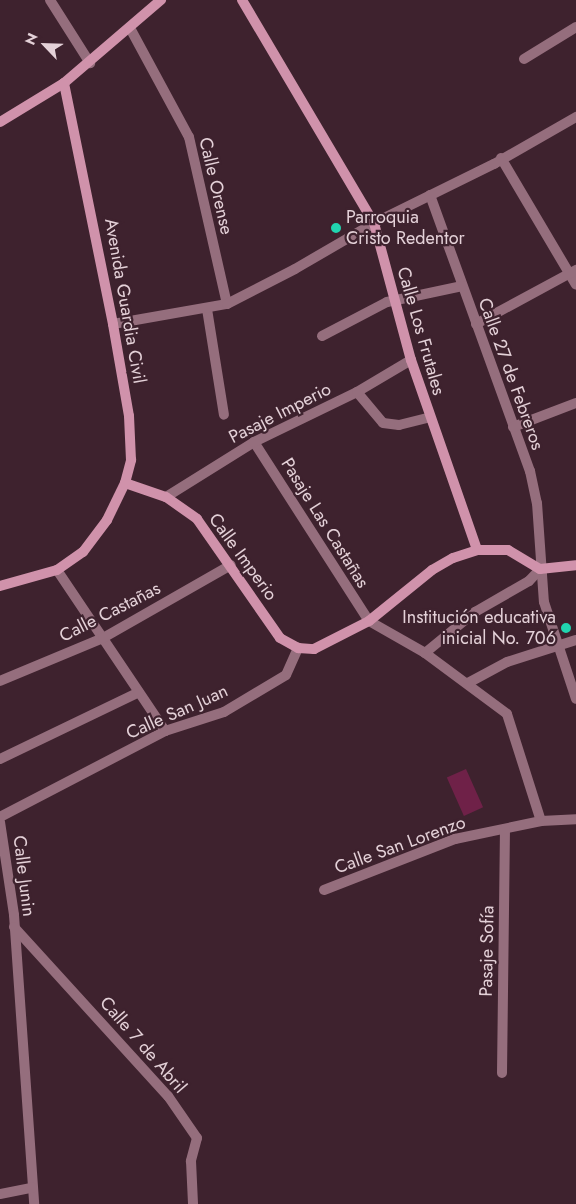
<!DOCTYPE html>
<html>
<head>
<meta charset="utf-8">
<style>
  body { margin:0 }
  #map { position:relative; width:576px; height:1204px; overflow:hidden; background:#3e222e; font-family:Jost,sans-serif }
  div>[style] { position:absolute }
  .green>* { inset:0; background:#6f2148; transform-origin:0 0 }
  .street>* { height:10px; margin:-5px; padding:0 5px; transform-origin:5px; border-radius:5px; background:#956e7d }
  .secondary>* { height:10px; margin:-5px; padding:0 5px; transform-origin:5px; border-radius:5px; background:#d092ab }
  .dots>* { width:14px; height:14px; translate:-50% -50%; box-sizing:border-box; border:2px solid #3e222e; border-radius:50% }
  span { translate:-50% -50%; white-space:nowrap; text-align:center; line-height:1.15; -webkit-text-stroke:4.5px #3e222e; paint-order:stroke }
  .street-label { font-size:18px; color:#e4d1d8 }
  .poi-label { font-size:18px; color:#e4d1d8 }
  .left { translate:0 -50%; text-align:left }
  .right { translate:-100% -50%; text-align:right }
  .north { position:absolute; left:20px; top:20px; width:50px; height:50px; -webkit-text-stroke:4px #3e222e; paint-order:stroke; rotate:294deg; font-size:14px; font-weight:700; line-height:20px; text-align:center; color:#e4d1d8 }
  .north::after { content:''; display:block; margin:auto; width:18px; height:22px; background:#e4d1d8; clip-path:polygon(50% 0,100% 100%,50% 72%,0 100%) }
</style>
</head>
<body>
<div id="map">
  <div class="green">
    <div style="left:466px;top:769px;width:42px;height:21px;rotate:66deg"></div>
  </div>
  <div class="street">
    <div style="left:50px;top:0;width:75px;rotate:57.6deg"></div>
    <div style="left:130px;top:28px;width:124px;rotate:61.6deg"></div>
    <div style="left:189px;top:137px;width:171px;rotate:77.2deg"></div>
    <div style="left:524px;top:59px;width:61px;rotate:-31.6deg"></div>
    <div style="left:501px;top:158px;width:147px;rotate:59.4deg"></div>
    <div style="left:430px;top:195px;width:294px;rotate:70.1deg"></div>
    <div style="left:530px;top:471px;width:33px;rotate:78deg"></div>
    <div style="left:537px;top:503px;width:99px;rotate:86deg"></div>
    <div style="left:544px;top:602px;width:102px;rotate:71.7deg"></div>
    <div style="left:207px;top:309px;width:107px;rotate:80.9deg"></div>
    <div style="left:113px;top:324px;width:116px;rotate:-10deg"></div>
    <div style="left:227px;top:304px;width:76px;rotate:-27.2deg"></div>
    <div style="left:295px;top:269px;width:91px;rotate:-30.2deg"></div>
    <div style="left:374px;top:223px;width:134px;rotate:-26.2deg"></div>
    <div style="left:494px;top:164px;width:95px;rotate:-29.8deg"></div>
    <div style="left:476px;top:324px;width:114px;rotate:-28.4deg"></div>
    <div style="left:322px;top:336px;width:73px;rotate:-27.6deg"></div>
    <div style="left:387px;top:302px;width:77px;rotate:-12deg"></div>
    <div style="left:357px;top:392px;width:40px;rotate:50deg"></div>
    <div style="left:383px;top:423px;width:16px;rotate:7deg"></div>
    <div style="left:399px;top:425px;width:32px;rotate:-14deg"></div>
    <div style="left:513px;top:427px;width:67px;rotate:-20.9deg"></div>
    <div style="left:254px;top:442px;width:213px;rotate:57.3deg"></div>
    <div style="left:369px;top:621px;width:64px;rotate:29.7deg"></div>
    <div style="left:425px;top:653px;width:102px;rotate:36.6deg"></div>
    <div style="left:507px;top:714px;width:112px;rotate:72.4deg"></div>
    <div style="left:166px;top:497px;width:104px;rotate:-32deg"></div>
    <div style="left:254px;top:442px;width:114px;rotate:-25.9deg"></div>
    <div style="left:357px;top:392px;width:63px;rotate:-30.7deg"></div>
    <div style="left:57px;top:570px;width:194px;rotate:56.1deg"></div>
    <div style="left:425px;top:653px;width:65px;rotate:-39.4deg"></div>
    <div style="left:475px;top:612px;width:62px;rotate:-29.9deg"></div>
    <div style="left:529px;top:581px;width:16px;rotate:-47deg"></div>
    <div style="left:0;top:681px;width:112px;rotate:-22.7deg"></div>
    <div style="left:103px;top:638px;width:147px;rotate:-29.7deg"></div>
    <div style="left:468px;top:683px;width:44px;rotate:-28.3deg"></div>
    <div style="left:507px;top:662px;width:72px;rotate:-17.7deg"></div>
    <div style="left:0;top:759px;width:154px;rotate:-25.7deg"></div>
    <div style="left:0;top:817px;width:186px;rotate:-27.5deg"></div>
    <div style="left:165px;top:731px;width:62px;rotate:-17.9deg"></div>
    <div style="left:224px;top:712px;width:72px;rotate:-30.8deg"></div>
    <div style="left:286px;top:675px;width:30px;rotate:-66deg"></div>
    <div style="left:0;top:822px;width:94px;rotate:81.4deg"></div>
    <div style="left:14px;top:915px;width:290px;rotate:86deg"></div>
    <div style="left:324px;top:890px;width:141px;rotate:-21.3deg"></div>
    <div style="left:455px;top:839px;width:88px;rotate:-11.8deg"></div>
    <div style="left:541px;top:821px;width:35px;rotate:-3deg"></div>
    <div style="left:14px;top:927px;width:229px;rotate:47.7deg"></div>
    <div style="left:168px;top:1096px;width:51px;rotate:55.4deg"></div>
    <div style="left:197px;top:1138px;width:24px;rotate:105deg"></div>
    <div style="left:191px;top:1161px;width:43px;rotate:87.3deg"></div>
    <div style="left:502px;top:1073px;width:244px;rotate:-89.3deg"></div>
    <div style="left:0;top:1194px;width:33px;rotate:-11deg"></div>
  </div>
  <div class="secondary">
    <div style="left:242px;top:0;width:259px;rotate:59.4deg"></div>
    <div style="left:374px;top:223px;width:142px;rotate:74.9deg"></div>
    <div style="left:411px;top:360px;width:201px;rotate:70.8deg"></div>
    <div style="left:0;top:122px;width:75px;rotate:-31.4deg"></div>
    <div style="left:64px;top:83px;width:128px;rotate:-40.6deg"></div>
    <div style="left:125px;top:483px;width:43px;rotate:18.9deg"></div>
    <div style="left:166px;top:497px;width:38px;rotate:35deg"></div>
    <div style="left:197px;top:519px;width:145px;rotate:55.1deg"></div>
    <div style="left:280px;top:638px;width:21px;rotate:29deg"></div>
    <div style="left:298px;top:648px;width:16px;rotate:4deg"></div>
    <div style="left:314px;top:649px;width:62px;rotate:-27deg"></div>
    <div style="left:369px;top:621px;width:81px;rotate:-39deg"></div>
    <div style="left:432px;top:570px;width:24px;rotate:-30deg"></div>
    <div style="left:453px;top:558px;width:25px;rotate:-18deg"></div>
    <div style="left:477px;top:550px;width:31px"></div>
    <div style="left:508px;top:550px;width:37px;rotate:31deg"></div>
    <div style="left:540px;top:569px;width:36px;rotate:-6deg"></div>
    <div style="left:0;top:586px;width:59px;rotate:-15.7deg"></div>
    <div style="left:57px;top:570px;width:32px;rotate:-35deg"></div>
    <div style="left:83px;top:552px;width:40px;rotate:-53deg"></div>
    <div style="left:107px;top:520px;width:41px;rotate:-64.1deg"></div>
    <div style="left:125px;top:483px;width:24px;rotate:-75deg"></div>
    <div style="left:131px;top:460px;width:44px;rotate:-92.6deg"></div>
    <div style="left:129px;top:416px;width:93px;rotate:-99.9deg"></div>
    <div style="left:113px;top:324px;width:246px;rotate:-101.5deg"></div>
  </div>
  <div class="dots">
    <div style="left:336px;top:228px;background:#21d5b0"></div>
    <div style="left:566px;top:628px;background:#21d5b0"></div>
  </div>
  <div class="street-label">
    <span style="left:216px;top:186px;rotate:77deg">Calle Orense</span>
    <span style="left:125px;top:301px;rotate:80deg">Avenida Guardia Civil</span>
    <span style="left:421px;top:331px;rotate:74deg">Calle Los Frutales</span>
    <span style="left:511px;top:374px;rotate:70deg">Calle 27 de Febreros</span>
    <span style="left:280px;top:413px;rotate:-27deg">Pasaje Imperio</span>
    <span style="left:325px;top:523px;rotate:58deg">Pasaje Las Castañas</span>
    <span style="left:243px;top:557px;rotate:54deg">Calle Imperio</span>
    <span style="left:110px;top:612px;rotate:-27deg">Calle Castañas</span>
    <span style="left:177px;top:712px;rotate:-24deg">Calle San Juan</span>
    <span style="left:400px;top:845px;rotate:-20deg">Calle San Lorenzo</span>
    <span style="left:24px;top:876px;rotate:83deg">Calle Junin</span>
    <span style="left:487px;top:951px;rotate:-89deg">Pasaje Sofía</span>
    <span style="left:143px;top:1045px;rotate:49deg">Calle 7 de Abril</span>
  </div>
  <div class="poi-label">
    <span class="left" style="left:346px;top:228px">Parroquia<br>Cristo Redentor</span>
    <span class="right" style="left:556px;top:628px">Institución educativa<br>inicial No. 706</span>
  </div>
  <div class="north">N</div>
</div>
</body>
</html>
